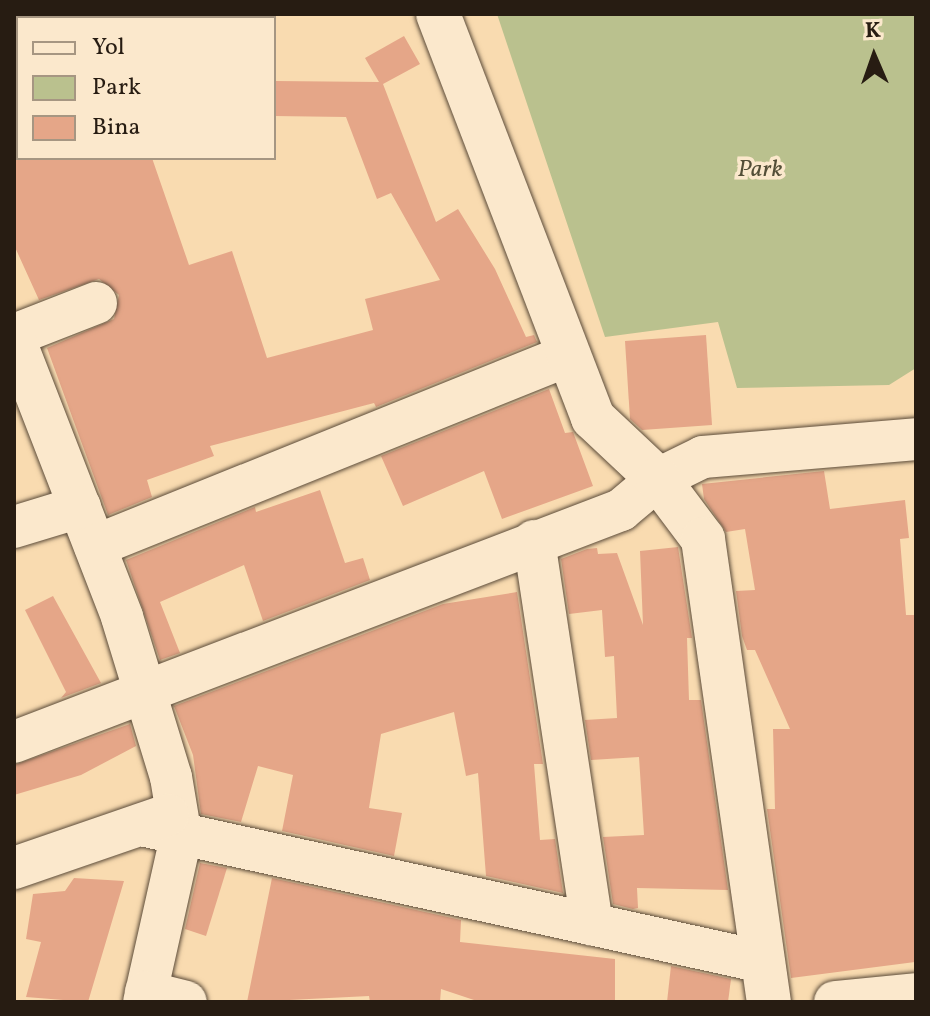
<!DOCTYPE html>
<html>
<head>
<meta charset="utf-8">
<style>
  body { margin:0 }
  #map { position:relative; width:930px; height:1016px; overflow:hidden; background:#f9dbb0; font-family:Vollkorn,serif }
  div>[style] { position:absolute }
  .green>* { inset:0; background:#bac18e }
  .building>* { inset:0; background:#e5a688 }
  .roads { filter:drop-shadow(0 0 2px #5c4c3a) drop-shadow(0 0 2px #5c4c3a) }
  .minor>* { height:42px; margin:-21px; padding:0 21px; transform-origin:21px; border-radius:21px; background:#fbe8cc }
  .tertiary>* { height:44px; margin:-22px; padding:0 22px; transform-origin:22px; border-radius:22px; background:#fbe8cc }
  span { translate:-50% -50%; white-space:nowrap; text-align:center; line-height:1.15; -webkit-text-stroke:7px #fbe8cc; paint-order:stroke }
  .park-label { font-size:24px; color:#534e37; font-style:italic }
  .frame { position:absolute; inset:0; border:16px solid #271c12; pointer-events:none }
  .legend { position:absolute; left:16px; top:16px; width:260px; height:144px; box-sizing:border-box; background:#fbe8cc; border:2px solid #a69682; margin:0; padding:10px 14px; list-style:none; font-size:24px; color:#271c12 }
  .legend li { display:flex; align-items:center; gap:16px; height:40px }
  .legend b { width:40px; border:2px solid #a69682 }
  .north { position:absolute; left:834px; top:16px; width:80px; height:80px; -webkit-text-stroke:6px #fbe8cc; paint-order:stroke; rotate:358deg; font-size:22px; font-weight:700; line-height:32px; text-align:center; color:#271c12 }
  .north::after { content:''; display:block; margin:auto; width:28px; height:36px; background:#271c12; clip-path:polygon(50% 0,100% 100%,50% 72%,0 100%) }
</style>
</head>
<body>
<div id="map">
  <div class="green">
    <div style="clip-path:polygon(497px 14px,916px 14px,916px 368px,889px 385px,737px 388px,718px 322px,605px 337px)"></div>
  </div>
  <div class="building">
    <div style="clip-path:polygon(404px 36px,420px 64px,383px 84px,436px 222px,458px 209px,495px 269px,526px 337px,534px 335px,537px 342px,376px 407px,374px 403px,210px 446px,214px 456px,147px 480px,152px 497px,108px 515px,47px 348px,114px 319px,119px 295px,99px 279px,39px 300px,14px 245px,14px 158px,152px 158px,189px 265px,232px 251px,267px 358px,373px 330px,365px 299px,440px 280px,391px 193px,377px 199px,346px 117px,274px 116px,274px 81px,379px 82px,365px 58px)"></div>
    <div style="clip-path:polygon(706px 335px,712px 425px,642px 430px,630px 419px,625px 341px)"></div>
    <div style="clip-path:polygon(549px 389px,565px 433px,573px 432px,593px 486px,502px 519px,484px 471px,403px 506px,381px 456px)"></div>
    <div style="clip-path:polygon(824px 471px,830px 509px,905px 500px,909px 538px,900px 539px,906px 615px,916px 615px,915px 962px,791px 978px,767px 809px,775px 809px,773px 729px,790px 729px,755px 650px,747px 650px,742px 636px,736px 591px,755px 590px,745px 529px,726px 532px,704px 499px,702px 484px)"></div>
    <div style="clip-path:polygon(320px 490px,345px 563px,363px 558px,370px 580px,263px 621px,244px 565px,160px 602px,180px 653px,160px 660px,126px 560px,255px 507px,256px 512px)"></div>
    <div style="clip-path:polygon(678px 547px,692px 638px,687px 638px,689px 700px,701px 700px,728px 890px,637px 888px,638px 908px,633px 909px,613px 904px,603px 837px,644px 835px,639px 757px,591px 760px,585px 720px,617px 718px,614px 656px,605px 657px,602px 610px,569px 614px,561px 559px,587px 549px,597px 548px,598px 554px,617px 553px,643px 625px,640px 551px)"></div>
    <div style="clip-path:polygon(517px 592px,543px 764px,534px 764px,540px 840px,555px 839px,563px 893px,486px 876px,478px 773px,466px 776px,454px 712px,381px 734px,369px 808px,402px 813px,394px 856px,282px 831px,293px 775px,258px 766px,241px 822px,201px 814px,193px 755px,174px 706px,443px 604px)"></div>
    <div style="clip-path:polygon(53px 596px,101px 683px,61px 698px,66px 692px,25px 610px)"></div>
    <div style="clip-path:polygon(130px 724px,136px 746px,81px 775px,14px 795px,14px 765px)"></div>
    <div style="clip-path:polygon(200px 863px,227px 868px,206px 936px,185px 929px)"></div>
    <div style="clip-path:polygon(74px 878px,124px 881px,88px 1002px,26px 997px,41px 942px,26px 939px,33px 894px,65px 891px)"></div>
    <div style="clip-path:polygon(272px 878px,461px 920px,460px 942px,615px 959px,615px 1002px,480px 1002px,441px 989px,440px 1002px,370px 1002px,369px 996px,247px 1002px)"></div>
    <div style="clip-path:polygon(671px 966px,731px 979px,728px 1002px,667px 1002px)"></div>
  </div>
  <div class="roads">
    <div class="minor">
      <div style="left:14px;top:335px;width:88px;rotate:-21.3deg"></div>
      <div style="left:14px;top:338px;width:299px;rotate:68.8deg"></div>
      <div style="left:122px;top:617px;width:167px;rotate:73deg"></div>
      <div style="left:171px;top:777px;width:61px;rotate:80.5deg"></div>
      <div style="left:181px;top:837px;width:169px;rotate:102.6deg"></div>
      <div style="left:14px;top:527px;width:69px;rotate:-16.9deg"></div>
      <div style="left:534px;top:541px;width:388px;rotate:81.4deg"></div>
      <div style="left:95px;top:546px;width:511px;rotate:-21.95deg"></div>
      <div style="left:14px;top:742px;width:650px;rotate:-20.92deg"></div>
      <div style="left:621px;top:510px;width:48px;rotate:-40deg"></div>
      <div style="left:658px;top:479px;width:50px;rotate:-26.1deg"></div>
      <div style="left:703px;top:457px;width:214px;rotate:-4.8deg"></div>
      <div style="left:141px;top:825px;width:637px;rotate:12.42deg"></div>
      <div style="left:14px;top:868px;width:163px;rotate:-19deg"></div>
      <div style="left:146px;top:992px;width:41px;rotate:14deg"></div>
      <div style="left:835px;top:1002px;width:81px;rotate:-5.6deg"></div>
    </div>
    <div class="tertiary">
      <div style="left:438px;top:14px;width:433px;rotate:69deg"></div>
      <div style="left:593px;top:418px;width:89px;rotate:43.2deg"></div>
      <div style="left:658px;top:479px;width:75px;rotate:53.1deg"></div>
      <div style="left:703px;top:539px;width:468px;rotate:81.9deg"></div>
      <div style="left:97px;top:18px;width:9px;rotate:-27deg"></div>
      <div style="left:14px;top:60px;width:4px;rotate:-27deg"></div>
    </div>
  </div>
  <div class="park-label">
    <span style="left:760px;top:171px">Park</span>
  </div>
  <div class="frame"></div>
  <ul class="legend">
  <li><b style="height:10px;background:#fbe8cc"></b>Yol</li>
  <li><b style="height:22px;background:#bac18e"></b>Park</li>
  <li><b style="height:22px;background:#e5a688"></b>Bina</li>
  </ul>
  <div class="north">K</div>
</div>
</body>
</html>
